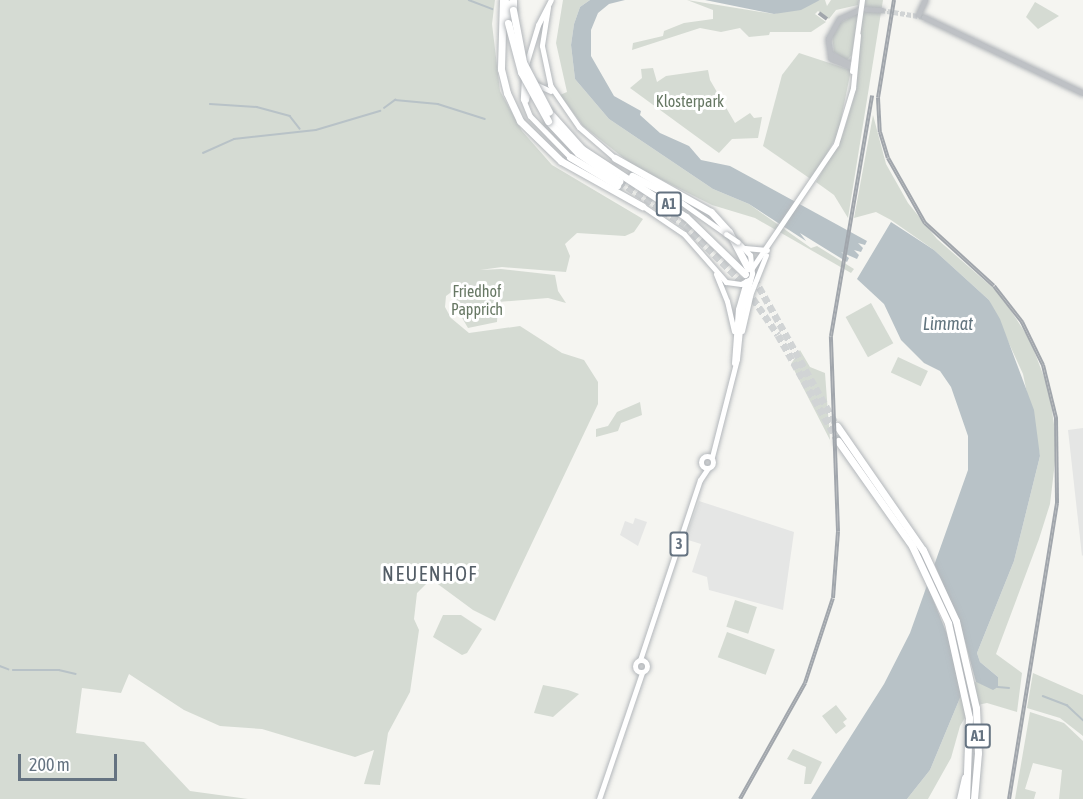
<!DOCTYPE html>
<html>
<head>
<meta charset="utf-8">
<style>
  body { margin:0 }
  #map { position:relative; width:1083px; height:799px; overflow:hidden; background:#f5f5f1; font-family:"Asap Condensed",sans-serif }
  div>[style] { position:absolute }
  .built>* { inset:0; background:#e5e6e5 }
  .green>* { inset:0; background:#d5dbd3; transform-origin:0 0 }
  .water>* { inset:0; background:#b8c2c7 }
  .pier>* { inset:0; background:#f5f5f1 }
  .stream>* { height:1.5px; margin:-0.75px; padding:0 0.75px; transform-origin:0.75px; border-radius:0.75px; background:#b8c2c7 }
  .tertiary-tunnel>* { height:4.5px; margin-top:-2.25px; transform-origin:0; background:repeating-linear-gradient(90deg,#d1d4d5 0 4.5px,transparent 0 6.5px) }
  .motorway-tunnel>* { height:7px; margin-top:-3.5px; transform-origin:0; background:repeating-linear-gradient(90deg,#d1d4d5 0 7px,transparent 0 10.5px) }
  .roads { filter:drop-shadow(0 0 2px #b3b7bb) drop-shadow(0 0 2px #b3b7bb) }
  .tertiary>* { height:4.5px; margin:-2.25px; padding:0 2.25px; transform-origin:2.25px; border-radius:2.25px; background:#bec1c5 }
  .secondary>* { height:5px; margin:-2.5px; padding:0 2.5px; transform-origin:2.5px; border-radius:2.5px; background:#fff }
  .primary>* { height:5px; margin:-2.5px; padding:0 2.5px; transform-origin:2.5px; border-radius:2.5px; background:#fff }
  .primary>.ring { margin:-2.5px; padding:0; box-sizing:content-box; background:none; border:5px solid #fff; border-radius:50% }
  .motorway>* { height:7px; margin:-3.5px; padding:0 3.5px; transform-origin:3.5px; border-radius:3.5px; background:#fff }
  .rail>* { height:4px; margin-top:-2px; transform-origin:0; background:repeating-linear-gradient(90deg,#fff 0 4.5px,#a1a6ac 0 9px); box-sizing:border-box; border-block:2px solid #a1a6ac }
  .bridges { filter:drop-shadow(0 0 2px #b3b7bb) drop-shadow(0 0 2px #b3b7bb) }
  .primary-bridge>* { height:5px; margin:-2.5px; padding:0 2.5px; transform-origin:2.5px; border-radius:2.5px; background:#fff }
  .motorway-bridge>* { height:7px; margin:-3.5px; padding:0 3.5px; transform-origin:3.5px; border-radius:3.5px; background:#fff }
  span { translate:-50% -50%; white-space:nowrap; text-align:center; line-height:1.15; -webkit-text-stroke:6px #fff; paint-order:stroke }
  .shield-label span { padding:2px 4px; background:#fff; border:2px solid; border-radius:4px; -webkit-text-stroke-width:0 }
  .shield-label { font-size:15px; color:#657381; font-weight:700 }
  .park-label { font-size:16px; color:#677864 }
  .water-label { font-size:18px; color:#61747e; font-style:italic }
  .quarter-label { font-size:20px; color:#535d66; letter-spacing:1.5px }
  .scale { position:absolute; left:18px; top:754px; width:99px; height:27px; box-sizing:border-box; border:3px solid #657381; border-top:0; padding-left:8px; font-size:18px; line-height:21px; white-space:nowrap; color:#657381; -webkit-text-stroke:4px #fff; paint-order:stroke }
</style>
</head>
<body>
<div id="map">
  <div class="built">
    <div style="clip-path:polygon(1083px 428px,1083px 555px,1082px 556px,1068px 430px)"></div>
    <div style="clip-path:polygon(699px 501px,794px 532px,783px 610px,709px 590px,707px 577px,692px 572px,701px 544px,685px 539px)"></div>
    <div style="clip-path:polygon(635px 518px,647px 522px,638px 546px,620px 535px,625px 521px,633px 524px)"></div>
  </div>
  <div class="green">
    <div style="clip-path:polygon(0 0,495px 0,492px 24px,500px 91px,522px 131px,552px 165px,643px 219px,634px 232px,625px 236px,577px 233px,565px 244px,570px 256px,566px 272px,502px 267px,480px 270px,501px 269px,555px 275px,558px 291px,566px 303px,548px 298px,498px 302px,497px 322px,468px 328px,458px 311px,454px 290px,446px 296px,445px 307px,451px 318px,469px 333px,520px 326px,562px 353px,584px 360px,598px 382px,598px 404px,495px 621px,473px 610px,431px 579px,417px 593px,414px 619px,419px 630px,410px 692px,388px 733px,380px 785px,364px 784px,374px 750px,355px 757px,262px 729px,220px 726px,184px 710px,129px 674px,121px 693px,82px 688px,76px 733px,144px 742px,190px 791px,248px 799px,0 799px)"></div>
    <div style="clip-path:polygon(563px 0,590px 0,580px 7px,574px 24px,571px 45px,575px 79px,609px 119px,713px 189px,749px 204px,811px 248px,817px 246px,854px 269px,851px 273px,755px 218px,712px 205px,634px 166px,583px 126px,560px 95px,567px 92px,556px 43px)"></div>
    <div style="clip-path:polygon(687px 0,774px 14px,820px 0,825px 0,827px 6px,831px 0,859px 0,858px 5px,836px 10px,829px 19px,818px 11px,815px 14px,826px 22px,811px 32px,770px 32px,769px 35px,749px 37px,740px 28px,721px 32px,700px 28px,632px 50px,633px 43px,663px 36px,664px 31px,684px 23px,713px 19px,713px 10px)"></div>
    <div style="clip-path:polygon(864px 0,883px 0,848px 218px,834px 195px,816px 182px,842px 137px,854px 97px)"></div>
    <div style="clip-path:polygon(1035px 2px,1054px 13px,1059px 16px,1038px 29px,1026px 17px)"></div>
    <div style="clip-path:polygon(858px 13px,852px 55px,846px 61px,834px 52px,832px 35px,840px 23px)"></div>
    <div style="clip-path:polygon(799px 53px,851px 70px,838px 134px,812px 180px,763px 146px,782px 75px)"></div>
    <div style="clip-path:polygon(653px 68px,657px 82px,666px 76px,708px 70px,710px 80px,735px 123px,750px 113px,754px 118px,762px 117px,758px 138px,732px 139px,719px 153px,630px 88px,642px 78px,641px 69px)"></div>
    <div style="clip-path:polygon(873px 115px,886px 164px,908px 203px,937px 239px,1000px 294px,1030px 340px,1049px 390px,1057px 445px,1050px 504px,1039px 539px,996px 654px,1022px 673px,1017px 712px,987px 703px,972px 706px,960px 726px,951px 758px,928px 799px,907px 799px,930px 770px,967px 681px,998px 677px,980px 662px,977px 653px,1014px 561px,1040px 456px,1023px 374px,989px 300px,934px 250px,891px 220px,876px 212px,854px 218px)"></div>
    <div style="left:871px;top:303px;width:46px;height:29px;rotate:61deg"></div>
    <div style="clip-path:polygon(800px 350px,810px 367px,825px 373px,830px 440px,791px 364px)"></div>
    <div style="left:898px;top:357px;width:33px;height:17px;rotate:25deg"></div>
    <div style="clip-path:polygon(640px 402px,642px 415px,621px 423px,618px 431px,596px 437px,596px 429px,608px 426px,617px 412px)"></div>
    <div style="left:735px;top:600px;width:23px;height:28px;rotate:18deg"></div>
    <div style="clip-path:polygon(443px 615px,461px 615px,482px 629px,467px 653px,462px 655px,433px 637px)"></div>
    <div style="left:727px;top:632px;width:51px;height:27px;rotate:20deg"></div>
    <div style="clip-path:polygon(1033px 673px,1083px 695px,1083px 736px,1060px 718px,1027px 708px)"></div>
    <div style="clip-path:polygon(543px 685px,568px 690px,579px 694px,553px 717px,534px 713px)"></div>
    <div style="clip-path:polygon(836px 705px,847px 719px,843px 722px,846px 726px,836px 734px,822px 716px)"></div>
    <div style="clip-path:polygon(1030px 712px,1064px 723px,1083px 741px,1083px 799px,1059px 799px,1062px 770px,1033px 763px,1025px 789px,1036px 792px,1034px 799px,1015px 799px)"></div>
    <div style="clip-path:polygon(793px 749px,822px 762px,811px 784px,804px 784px,806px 767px,787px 759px)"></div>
  </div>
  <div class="water">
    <div style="clip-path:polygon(590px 0,625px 0,609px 4px,598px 13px,591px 30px,591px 56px,614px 96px,641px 111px,640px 115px,660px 133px,689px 146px,701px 160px,730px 166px,867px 241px,865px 245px,858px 243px,863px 248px,861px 252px,854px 250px,859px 255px,857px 259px,841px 252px,849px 258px,847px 262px,800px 233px,806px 241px,749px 204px,713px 189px,609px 119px,575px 79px,571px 45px,574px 24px,580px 7px)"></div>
    <div style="clip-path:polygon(705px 0,820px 0,801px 10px,774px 14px)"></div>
    <div style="clip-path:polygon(891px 222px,934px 250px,989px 300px,1000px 319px,1034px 410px,1040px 456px,1014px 561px,977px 653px,980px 662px,998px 677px,998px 687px,993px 690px,972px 680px,967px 681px,930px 770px,907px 799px,811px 799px,884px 684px,910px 633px,968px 470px,968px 436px,951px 387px,940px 371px,924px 363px,901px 340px,884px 304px,857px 279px)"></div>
  </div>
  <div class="pier">
    <div style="clip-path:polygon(933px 561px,960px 623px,976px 682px,969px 684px,963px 695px,947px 634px,926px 582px)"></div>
  </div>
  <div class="stream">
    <div style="left:469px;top:0;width:25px;rotate:21deg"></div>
    <div style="left:210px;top:104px;width:47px;rotate:3.7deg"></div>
    <div style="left:257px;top:107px;width:34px;rotate:15deg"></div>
    <div style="left:290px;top:116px;width:16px;rotate:52deg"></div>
    <div style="left:384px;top:108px;width:14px;rotate:-36deg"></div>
    <div style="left:395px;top:100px;width:43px;rotate:5.3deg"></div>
    <div style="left:438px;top:104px;width:49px;rotate:17.7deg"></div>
    <div style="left:203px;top:153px;width:34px;rotate:-24deg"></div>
    <div style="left:234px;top:139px;width:82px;rotate:-6.3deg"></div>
    <div style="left:316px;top:130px;width:67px;rotate:-16.5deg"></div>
    <div style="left:0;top:666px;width:9px;rotate:21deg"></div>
    <div style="left:13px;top:670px;width:46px"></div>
    <div style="left:59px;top:670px;width:17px;rotate:13deg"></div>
    <div style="left:998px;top:687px;width:11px;rotate:5deg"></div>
    <div style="left:1043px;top:696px;width:26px;rotate:21deg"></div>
    <div style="left:1067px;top:705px;width:22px;rotate:43deg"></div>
  </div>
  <div class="tertiary-tunnel">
    <div style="left:881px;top:10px;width:44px;rotate:9.2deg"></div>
  </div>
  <div class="motorway-tunnel">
    <div style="left:619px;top:181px;width:79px;rotate:33.7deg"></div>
    <div style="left:685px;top:225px;width:79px;rotate:45deg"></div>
    <div style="left:741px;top:281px;width:65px;rotate:55.6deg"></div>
    <div style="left:778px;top:335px;width:122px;rotate:60.5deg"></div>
    <div style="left:754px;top:278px;width:170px;rotate:60.7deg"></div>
  </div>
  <div class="roads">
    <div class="tertiary">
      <div style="left:866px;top:9px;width:15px;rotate:4deg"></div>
      <div style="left:918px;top:15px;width:17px;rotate:-65deg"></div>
      <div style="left:924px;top:17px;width:176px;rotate:25.5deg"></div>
      <div style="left:830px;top:53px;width:27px;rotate:28deg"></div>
      <div style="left:853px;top:68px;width:24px;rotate:-158deg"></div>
      <div style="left:831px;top:59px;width:20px;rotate:-99deg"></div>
      <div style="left:828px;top:39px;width:23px;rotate:-61deg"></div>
      <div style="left:839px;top:19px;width:21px;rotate:-25deg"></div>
    </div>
    <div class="secondary">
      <div style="left:852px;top:71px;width:72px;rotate:-82deg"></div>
      <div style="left:745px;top:248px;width:22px;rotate:5deg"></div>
      <div style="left:752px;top:268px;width:150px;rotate:-55.9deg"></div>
      <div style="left:836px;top:144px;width:59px;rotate:-73.1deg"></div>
      <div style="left:853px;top:88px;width:53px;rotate:-84.6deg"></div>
      <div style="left:742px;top:331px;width:37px;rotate:-77deg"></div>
      <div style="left:750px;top:295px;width:43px;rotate:-68.2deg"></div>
    </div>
    <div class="primary">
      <div style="left:548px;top:7px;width:39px;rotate:99deg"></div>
      <div style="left:542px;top:46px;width:40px;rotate:78deg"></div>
      <div style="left:550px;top:85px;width:51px;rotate:55.4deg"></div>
      <div style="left:579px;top:127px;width:49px;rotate:40.9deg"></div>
      <div style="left:525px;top:68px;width:45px;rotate:-73.2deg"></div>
      <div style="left:538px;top:25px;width:28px;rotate:-63deg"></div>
      <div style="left:524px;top:77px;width:22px;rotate:93deg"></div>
      <div style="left:523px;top:99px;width:18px;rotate:68deg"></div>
      <div style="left:530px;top:116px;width:59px;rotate:45.7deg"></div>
      <div style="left:526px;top:100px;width:13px;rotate:-77deg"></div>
      <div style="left:529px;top:87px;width:7px;rotate:-27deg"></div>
      <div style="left:535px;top:84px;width:17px;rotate:24deg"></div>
      <div style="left:671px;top:195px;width:67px;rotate:35.3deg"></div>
      <div style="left:641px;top:205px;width:52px;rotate:34deg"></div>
      <div style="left:684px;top:234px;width:64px;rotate:48.8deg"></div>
      <div style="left:726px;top:282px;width:15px;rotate:8deg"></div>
      <div style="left:741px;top:284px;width:10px;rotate:-29deg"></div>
      <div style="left:716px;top:274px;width:29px;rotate:68deg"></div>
      <div style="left:727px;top:301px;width:31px;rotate:77deg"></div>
      <div style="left:734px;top:363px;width:54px;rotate:-85.8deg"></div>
      <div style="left:738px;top:309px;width:29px;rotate:-74deg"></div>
      <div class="ring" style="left:701px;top:456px;width:7px;height:7px"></div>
      <div style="left:712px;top:457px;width:101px;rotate:-75.7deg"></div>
      <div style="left:737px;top:359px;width:48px;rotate:-84.1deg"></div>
      <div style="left:742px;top:311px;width:39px;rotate:-75deg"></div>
      <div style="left:752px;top:273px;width:18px;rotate:-96deg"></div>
      <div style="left:750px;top:255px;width:18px;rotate:-133deg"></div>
      <div class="ring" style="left:635px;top:660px;width:7px;height:7px"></div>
      <div style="left:640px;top:660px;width:190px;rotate:-71.6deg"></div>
      <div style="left:700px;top:480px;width:14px;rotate:-56deg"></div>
      <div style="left:599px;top:799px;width:133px;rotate:-71.2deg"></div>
    </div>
    <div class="motorway">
      <div style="left:503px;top:0;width:69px;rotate:91.7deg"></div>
      <div style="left:501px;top:69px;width:25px;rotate:76deg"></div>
      <div style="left:507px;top:93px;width:31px;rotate:65deg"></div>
      <div style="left:520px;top:121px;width:57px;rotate:44.3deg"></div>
      <div style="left:561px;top:161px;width:93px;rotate:29.1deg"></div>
      <div style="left:513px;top:0;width:10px;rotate:90deg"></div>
      <div style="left:507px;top:3px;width:20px;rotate:87deg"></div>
      <div style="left:549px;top:112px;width:50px;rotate:48.3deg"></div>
      <div style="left:582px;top:149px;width:124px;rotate:33.2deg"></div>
      <div style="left:686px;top:217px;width:82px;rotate:44deg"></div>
      <div style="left:548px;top:121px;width:44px;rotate:46.8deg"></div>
      <div style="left:578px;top:153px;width:50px;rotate:34.3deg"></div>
      <div style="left:570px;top:157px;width:55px;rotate:30.8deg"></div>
      <div style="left:615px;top:158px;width:110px;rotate:29.4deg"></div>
      <div style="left:711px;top:212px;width:27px;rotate:48deg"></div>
      <div style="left:729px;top:232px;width:41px;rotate:62.2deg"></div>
      <div style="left:632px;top:176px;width:47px;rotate:26.6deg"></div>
      <div style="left:837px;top:426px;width:151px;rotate:55.3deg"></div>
      <div style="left:923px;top:550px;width:78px;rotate:65.1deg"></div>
      <div style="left:956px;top:621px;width:89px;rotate:77.1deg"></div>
      <div style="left:976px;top:708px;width:45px;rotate:87.5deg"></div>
      <div style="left:978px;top:753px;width:46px;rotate:95deg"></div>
      <div style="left:838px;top:441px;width:128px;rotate:54.8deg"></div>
      <div style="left:912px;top:546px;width:85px;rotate:64.9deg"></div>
      <div style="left:948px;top:623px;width:97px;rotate:77.5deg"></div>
      <div style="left:969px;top:718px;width:81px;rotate:92.1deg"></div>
      <div style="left:960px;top:799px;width:22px;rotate:-77deg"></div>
    </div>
  </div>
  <div class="rail">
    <div style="left:894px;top:0;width:99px;rotate:99.3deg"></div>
    <div style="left:878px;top:98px;width:34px;rotate:87deg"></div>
    <div style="left:880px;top:132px;width:27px;rotate:73deg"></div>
    <div style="left:888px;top:158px;width:75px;rotate:60.4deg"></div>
    <div style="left:925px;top:223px;width:93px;rotate:42.4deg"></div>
    <div style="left:994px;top:286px;width:46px;rotate:52.1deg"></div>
    <div style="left:1022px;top:322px;width:48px;rotate:64deg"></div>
    <div style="left:1043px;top:365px;width:55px;rotate:76.2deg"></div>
    <div style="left:1056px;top:418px;width:85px;rotate:89.3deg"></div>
    <div style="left:1057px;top:503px;width:300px;rotate:99.2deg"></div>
    <div style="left:819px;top:13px;width:10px;rotate:37deg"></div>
    <div style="left:740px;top:799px;width:133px;rotate:-60.7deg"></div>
    <div style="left:805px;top:683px;width:89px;rotate:-71.8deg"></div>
    <div style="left:833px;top:598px;width:67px;rotate:-85.7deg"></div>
    <div style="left:838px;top:531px;width:195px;rotate:-92.1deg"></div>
    <div style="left:831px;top:336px;width:244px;rotate:-80.3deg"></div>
  </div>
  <div class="bridges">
    <div class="primary-bridge">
      <div style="left:726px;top:234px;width:14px;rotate:34deg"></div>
    </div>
    <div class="motorway-bridge">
      <div style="left:513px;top:10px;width:53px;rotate:79.1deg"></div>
      <div style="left:523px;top:62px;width:56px;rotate:62.5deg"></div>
      <div style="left:508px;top:23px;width:51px;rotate:75.1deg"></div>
      <div style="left:521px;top:72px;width:56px;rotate:61.1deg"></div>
    </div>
  </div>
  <div class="shield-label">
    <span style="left:669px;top:204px">A1</span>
    <span style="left:679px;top:544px">3</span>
    <span style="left:978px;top:736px">A1</span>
  </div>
  <div class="park-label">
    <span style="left:690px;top:101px">Klosterpark</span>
    <span style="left:477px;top:300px">Friedhof<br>Papprich</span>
  </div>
  <div class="water-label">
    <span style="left:948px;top:324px">Limmat</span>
  </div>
  <div class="quarter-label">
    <span style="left:430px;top:573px">NEUENHOF</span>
  </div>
  <div class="scale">200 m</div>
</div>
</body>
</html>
